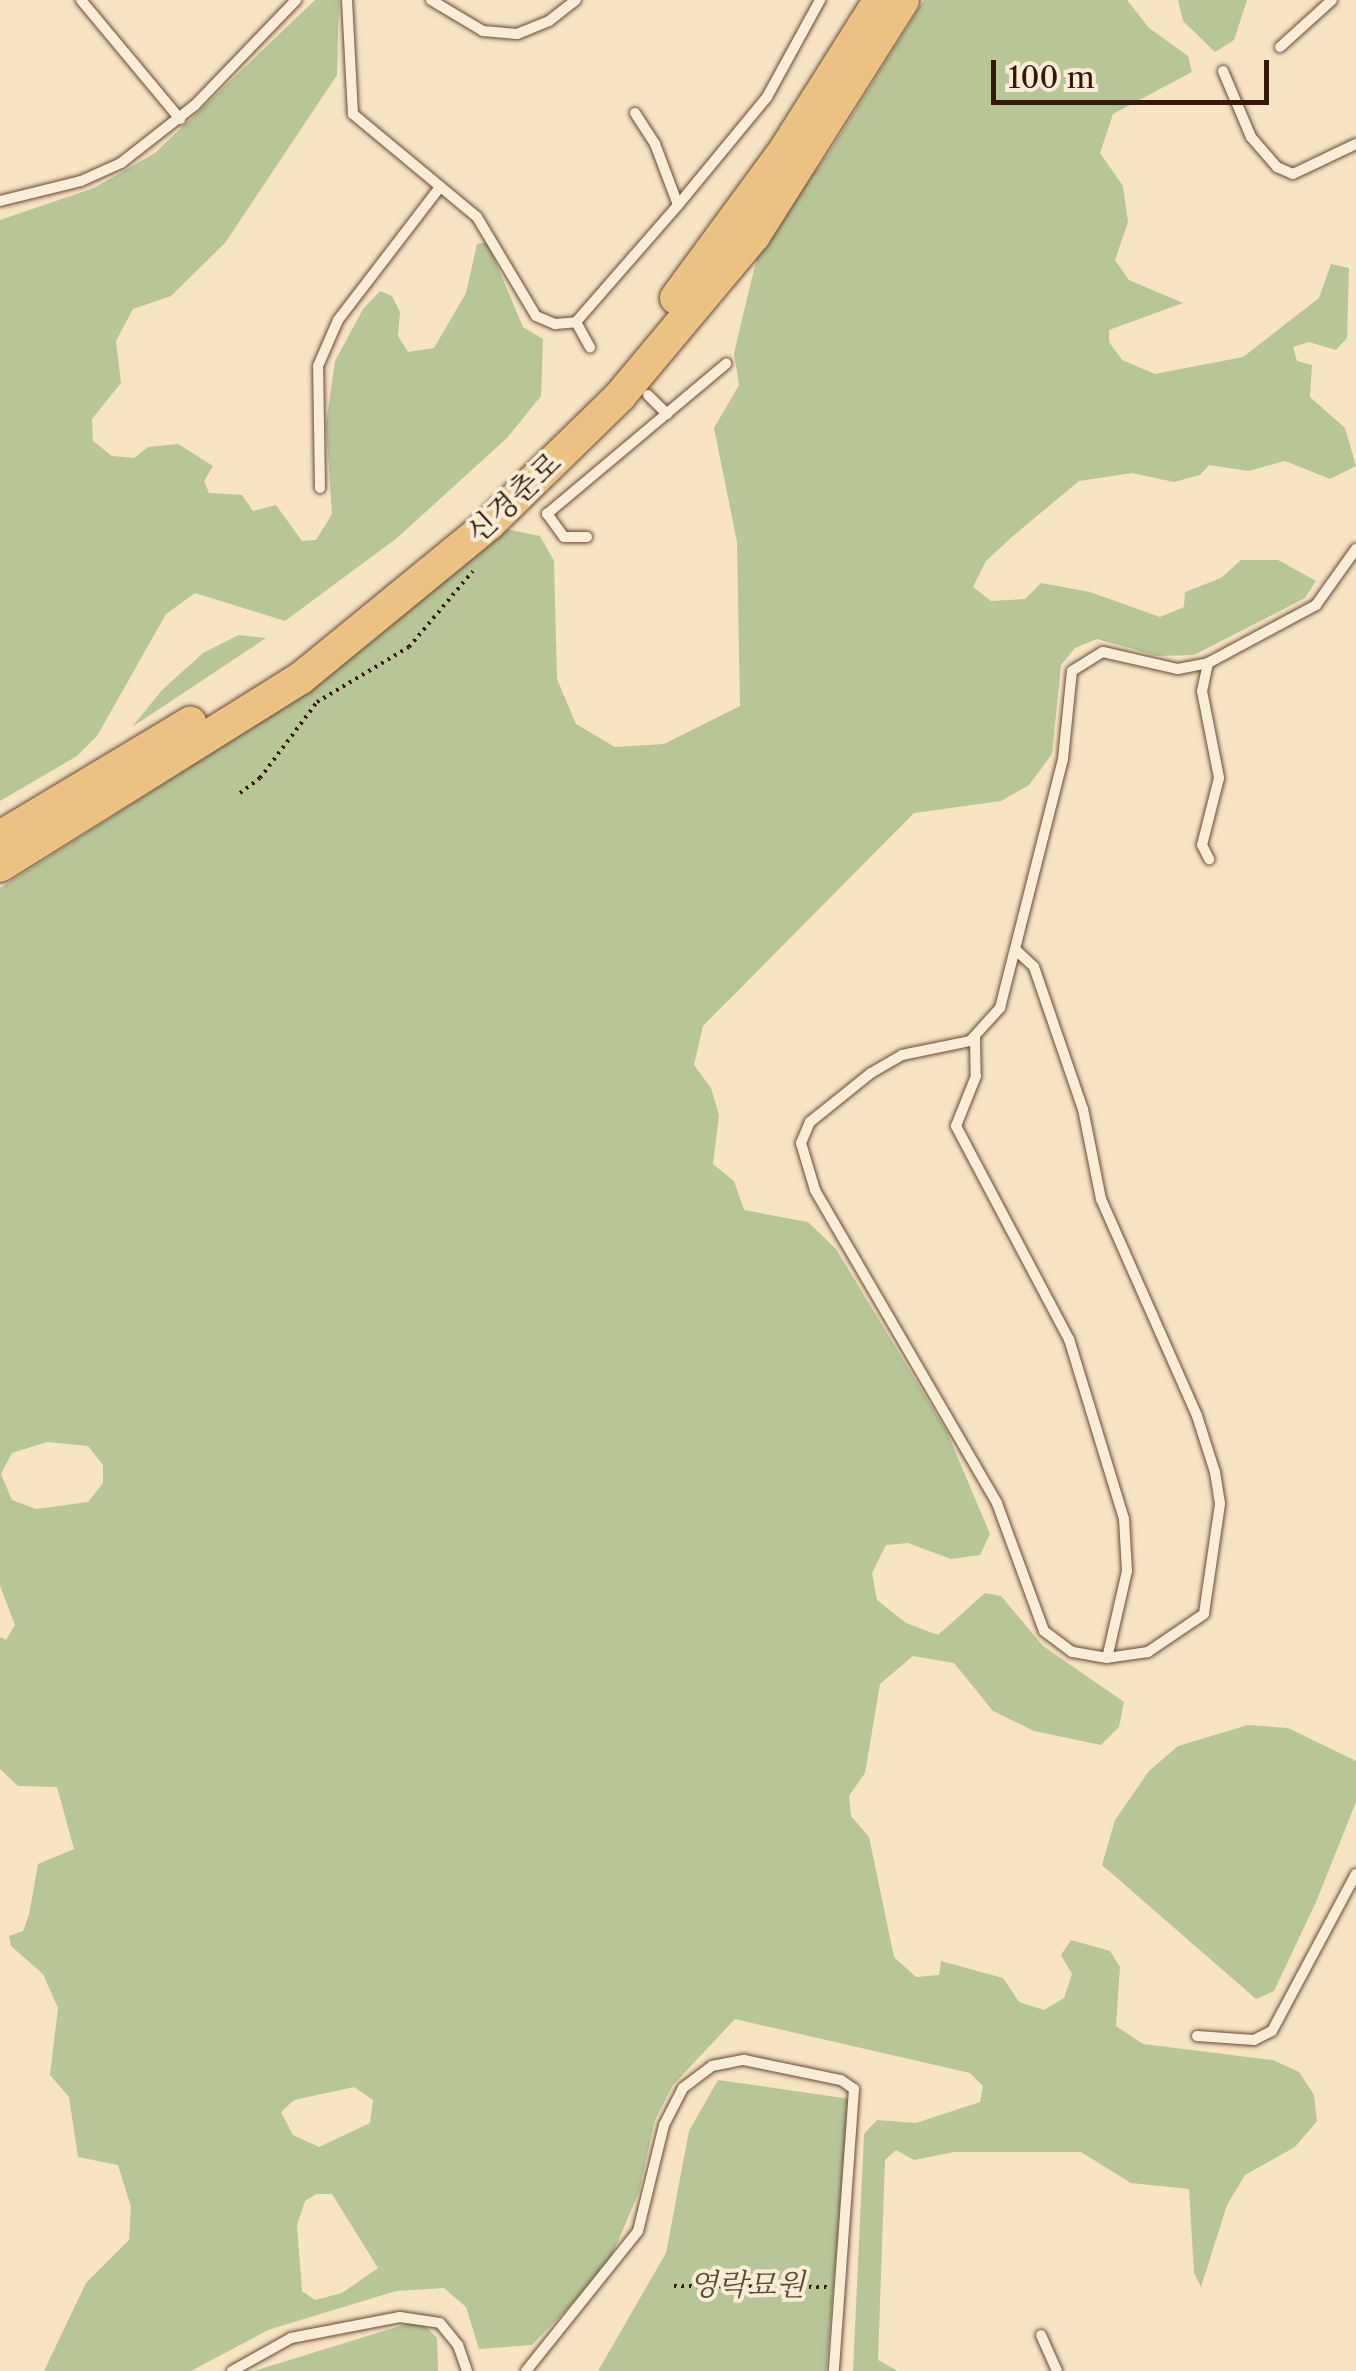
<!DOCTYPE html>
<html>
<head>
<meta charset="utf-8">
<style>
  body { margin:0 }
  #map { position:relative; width:1356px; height:2371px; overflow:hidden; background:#f7e4c3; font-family:"Libre Caslon Text","Noto Serif KR",serif }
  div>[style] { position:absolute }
  .green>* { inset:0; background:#b8c597 }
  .path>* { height:4px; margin-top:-2px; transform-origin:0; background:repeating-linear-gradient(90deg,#361808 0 2.5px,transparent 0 7.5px) }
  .roads { filter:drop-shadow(0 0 2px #664b37) drop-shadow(0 0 2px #664b37) }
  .service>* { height:10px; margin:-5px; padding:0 5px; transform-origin:5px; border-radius:5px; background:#faedd8 }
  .trunk>* { height:32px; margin:-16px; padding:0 16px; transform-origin:16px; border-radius:16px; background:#ecc282 }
  span { translate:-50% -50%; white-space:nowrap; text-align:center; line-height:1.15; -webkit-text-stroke:8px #faedd8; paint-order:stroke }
  .street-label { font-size:30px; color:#361808 }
  .park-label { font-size:30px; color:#5d4c33; font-style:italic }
  .scale { position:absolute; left:991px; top:60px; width:278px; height:45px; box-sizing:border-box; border:5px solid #361808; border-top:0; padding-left:12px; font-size:30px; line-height:35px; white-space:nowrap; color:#361808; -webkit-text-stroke:8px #faedd8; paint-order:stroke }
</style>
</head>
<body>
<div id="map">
  <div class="green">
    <div style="clip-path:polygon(315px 0,339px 0,337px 75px,225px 243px,171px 296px,133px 309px,116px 341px,121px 383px,92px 419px,93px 441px,112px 456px,134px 458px,148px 447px,178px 444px,213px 466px,204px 481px,209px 493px,242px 495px,253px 511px,276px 505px,302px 541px,316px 540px,332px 514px,326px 424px,335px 361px,363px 309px,380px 291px,392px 296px,400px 312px,398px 336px,408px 352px,434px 348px,466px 293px,477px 244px,487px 242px,523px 327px,543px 339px,541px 396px,507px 438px,397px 538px,285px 621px,195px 593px,166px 614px,97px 736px,77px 756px,0 801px,0 220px,94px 188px,155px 153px)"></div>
    <div style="clip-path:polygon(evenodd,924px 0,1127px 0,1149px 28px,1188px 56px,1192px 72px,1113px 114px,1100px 153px,1123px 186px,1128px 222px,1115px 260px,1129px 280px,1183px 303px,1109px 330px,1109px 342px,1122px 360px,1155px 374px,1243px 357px,1319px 298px,1331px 264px,1349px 268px,1347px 338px,1336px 350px,1309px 342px,1293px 347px,1297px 361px,1312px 365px,1310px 397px,1345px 428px,1356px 466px,1330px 479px,1285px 461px,1248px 471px,1209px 465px,1200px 475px,1174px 482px,1132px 473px,1079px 481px,1013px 536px,986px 561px,973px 587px,991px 601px,1025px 599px,1041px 583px,1090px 592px,1160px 617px,1184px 607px,1185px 592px,1221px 578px,1241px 560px,1278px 560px,1316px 581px,1305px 598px,1194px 655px,1157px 656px,1097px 639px,1075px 648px,1061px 665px,1052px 754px,1029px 785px,1001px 801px,914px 813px,703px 1026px,694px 1065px,711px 1088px,719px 1115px,713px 1164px,734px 1181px,744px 1210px,808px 1222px,836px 1249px,947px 1432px,990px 1534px,980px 1555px,951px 1559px,908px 1543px,886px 1545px,872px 1573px,877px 1600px,906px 1623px,938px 1635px,985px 1593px,1001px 1596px,1043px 1646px,1124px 1702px,1119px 1727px,1101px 1745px,1034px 1731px,993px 1711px,954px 1663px,913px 1656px,880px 1684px,865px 1773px,849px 1796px,851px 1816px,869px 1837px,894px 1957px,916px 1977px,939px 1975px,941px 1961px,1003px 1978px,1019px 2002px,1044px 2010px,1064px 1998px,1072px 1974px,1061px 1955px,1071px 1940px,1110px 1951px,1120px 1967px,1116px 2026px,1143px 2044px,1273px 2060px,1299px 2072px,1314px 2095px,1317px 2121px,1295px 2147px,1245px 2175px,1227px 2205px,1201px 2287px,1194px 2273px,1189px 2189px,1131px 2183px,1081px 2152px,954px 2152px,914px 2160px,896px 2150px,885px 2160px,878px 2360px,898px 2371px,853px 2371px,864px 2134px,877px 2120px,916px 2123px,980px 2102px,983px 2086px,970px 2073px,735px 2019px,673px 2085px,655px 2120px,639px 2192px,606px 2269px,532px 2345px,479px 2349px,466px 2307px,444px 2288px,396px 2291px,268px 2330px,191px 2371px,44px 2371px,86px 2283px,129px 2240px,131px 2207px,118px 2165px,78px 2157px,69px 2097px,50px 2075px,58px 2008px,43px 1974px,11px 1946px,9px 1936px,23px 1931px,29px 1915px,38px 1864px,74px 1849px,57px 1787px,18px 1786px,0 1769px,0 1637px,6px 1640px,15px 1625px,0 1586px,0 888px,315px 687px,505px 529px,540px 536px,554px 561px,557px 679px,576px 724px,615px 747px,664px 744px,740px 706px,737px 542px,714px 428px,739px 385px,734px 353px,759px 249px,830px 151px,924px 0,47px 1442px,88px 1446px,103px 1465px,103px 1483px,88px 1502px,36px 1509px,12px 1500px,1px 1474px,12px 1453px,47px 1442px,924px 0,354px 2087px,373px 2100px,370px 2123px,319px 2147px,293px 2135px,281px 2112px,294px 2100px,354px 2087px,924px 0,316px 2194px,332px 2194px,378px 2268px,342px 2293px,315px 2300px,302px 2291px,297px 2225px,305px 2201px,316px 2194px)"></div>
    <div style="clip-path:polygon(1178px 0,1247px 0,1234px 40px,1215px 52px,1183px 21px)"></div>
    <div style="clip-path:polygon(239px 635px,266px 638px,132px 727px,162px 690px,203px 653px)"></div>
    <div style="clip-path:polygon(1248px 1725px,1288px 1728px,1356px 1761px,1356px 1802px,1316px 1902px,1274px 1991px,1256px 1999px,1102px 1865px,1115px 1820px,1149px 1771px,1178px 1746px)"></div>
    <div style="clip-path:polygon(718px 2080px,850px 2099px,826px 2371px,598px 2371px,666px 2253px,689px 2131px)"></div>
    <div style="clip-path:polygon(419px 2320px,437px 2338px,438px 2371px,254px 2371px)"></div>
  </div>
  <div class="path">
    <div style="left:240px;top:793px;width:25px;rotate:-37deg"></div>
    <div style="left:260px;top:778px;width:95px;rotate:-53.1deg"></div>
    <div style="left:317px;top:702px;width:107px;rotate:-30.9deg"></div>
    <div style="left:409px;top:647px;width:99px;rotate:-49.9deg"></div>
    <div style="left:674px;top:2286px;width:155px;rotate:0.4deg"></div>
  </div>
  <div class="roads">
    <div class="service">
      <div style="left:81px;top:0;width:155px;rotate:50.2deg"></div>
      <div style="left:347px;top:0;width:114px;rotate:87deg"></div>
      <div style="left:353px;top:114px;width:161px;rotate:39.7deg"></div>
      <div style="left:477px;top:217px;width:115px;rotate:59.2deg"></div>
      <div style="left:536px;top:316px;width:21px;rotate:23deg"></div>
      <div style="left:555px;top:324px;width:21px;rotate:-5deg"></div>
      <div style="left:576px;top:322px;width:155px;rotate:-48.9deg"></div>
      <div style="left:678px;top:205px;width:140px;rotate:-50.5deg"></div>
      <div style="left:767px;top:97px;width:111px;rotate:-61.3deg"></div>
      <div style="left:431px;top:0;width:61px;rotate:30.8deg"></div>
      <div style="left:483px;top:31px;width:34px;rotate:5deg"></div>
      <div style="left:517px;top:34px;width:35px;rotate:-22deg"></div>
      <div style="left:549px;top:21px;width:34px;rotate:-38deg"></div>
      <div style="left:1280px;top:47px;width:70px;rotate:-42.1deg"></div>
      <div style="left:1223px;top:71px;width:72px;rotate:67deg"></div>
      <div style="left:1251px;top:137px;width:40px;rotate:49deg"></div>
      <div style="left:1277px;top:167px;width:17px;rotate:24deg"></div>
      <div style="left:1293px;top:174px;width:70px;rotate:-25.5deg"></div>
      <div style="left:635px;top:113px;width:37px;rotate:57deg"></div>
      <div style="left:655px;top:144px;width:65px;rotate:69.3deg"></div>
      <div style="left:0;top:201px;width:83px;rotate:-13.9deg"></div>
      <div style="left:81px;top:181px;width:44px;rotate:-24.2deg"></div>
      <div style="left:121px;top:163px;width:94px;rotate:-38.1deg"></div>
      <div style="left:195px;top:105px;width:146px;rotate:-46.1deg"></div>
      <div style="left:576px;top:322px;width:29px;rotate:61deg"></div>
      <div style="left:648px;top:395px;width:27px;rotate:45deg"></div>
      <div style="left:320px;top:488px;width:122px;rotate:-90.9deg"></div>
      <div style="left:318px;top:366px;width:50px;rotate:-66.5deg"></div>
      <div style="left:338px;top:320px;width:168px;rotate:-52.5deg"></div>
      <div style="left:587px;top:537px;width:23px;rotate:180deg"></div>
      <div style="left:564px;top:537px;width:29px;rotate:-126deg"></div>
      <div style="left:547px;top:514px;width:234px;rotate:-40deg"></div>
      <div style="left:1208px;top:663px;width:29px;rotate:102deg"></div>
      <div style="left:1202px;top:691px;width:89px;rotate:78.9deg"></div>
      <div style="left:1219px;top:778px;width:69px;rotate:104.2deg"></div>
      <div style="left:1202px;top:845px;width:16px;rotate:63deg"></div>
      <div style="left:1017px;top:951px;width:23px;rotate:43deg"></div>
      <div style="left:1034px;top:967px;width:150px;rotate:71deg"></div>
      <div style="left:1083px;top:1109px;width:92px;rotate:78.7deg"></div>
      <div style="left:1101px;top:1199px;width:237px;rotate:66.1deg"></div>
      <div style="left:1197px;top:1416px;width:59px;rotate:72.2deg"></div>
      <div style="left:1215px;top:1472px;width:32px;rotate:81deg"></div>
      <div style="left:1220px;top:1504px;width:111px;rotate:98.3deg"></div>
      <div style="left:1204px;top:1614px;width:68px;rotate:145.8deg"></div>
      <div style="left:1148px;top:1652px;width:41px;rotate:171.7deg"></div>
      <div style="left:1107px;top:1658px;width:36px;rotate:-170deg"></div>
      <div style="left:1072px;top:1652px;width:35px;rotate:-143deg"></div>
      <div style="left:1044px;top:1631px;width:136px;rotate:-110.2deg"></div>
      <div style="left:997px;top:1503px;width:362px;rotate:-120.2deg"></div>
      <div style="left:815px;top:1190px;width:49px;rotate:-106.6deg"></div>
      <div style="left:801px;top:1143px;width:23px;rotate:-67deg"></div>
      <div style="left:810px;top:1122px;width:78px;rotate:-38.8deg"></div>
      <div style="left:871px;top:1073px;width:36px;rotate:-30deg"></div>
      <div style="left:902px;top:1055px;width:69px;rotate:-11.6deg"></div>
      <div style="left:970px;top:1041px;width:45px;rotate:-47.7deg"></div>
      <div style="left:1000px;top:1008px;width:257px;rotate:-75.8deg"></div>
      <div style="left:1063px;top:759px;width:88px;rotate:-84.2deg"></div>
      <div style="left:1072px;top:671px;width:36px;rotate:-32deg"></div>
      <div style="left:1103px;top:652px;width:77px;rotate:12.8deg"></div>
      <div style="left:1178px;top:669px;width:31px;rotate:-11deg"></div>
      <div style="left:1208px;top:663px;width:123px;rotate:-28.2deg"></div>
      <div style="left:1316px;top:605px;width:69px;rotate:-54.5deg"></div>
      <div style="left:975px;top:1037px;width:39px;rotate:89deg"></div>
      <div style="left:976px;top:1076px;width:54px;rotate:111.8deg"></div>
      <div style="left:956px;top:1126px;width:241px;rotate:62.1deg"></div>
      <div style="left:1069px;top:1339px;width:188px;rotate:73deg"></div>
      <div style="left:1124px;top:1519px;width:52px;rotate:86.7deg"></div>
      <div style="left:1127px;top:1571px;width:89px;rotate:102.9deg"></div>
      <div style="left:1197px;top:2036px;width:57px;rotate:4deg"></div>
      <div style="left:1254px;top:2040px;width:20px;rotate:-27deg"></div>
      <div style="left:1272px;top:2031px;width:178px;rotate:-61.9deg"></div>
      <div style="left:1041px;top:2335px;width:39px;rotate:66deg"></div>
      <div style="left:232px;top:2371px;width:68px;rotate:-29.2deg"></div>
      <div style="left:291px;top:2338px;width:111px;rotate:-10.9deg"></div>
      <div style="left:400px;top:2317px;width:40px;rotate:8.5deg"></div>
      <div style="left:440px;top:2323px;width:28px;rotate:51deg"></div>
      <div style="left:458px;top:2345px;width:28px;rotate:71deg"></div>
      <div style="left:526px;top:2371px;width:179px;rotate:-51.3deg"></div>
      <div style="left:638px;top:2231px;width:109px;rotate:-76.2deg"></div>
      <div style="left:664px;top:2125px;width:42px;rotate:-62.8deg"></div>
      <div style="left:683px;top:2088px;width:36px;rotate:-37deg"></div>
      <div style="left:712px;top:2066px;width:33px;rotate:-11deg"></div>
      <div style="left:744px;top:2060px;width:99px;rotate:11.7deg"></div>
      <div style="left:841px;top:2080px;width:16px;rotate:35deg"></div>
      <div style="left:854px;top:2089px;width:283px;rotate:94.1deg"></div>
    </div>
    <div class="trunk">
      <div style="left:676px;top:298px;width:186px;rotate:-53.7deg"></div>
      <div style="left:786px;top:148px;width:165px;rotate:-57.7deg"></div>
      <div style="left:0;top:837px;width:222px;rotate:-31deg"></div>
      <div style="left:0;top:866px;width:355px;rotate:-32deg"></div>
      <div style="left:301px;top:678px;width:243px;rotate:-39.3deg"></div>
      <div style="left:489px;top:524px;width:183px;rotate:-44.3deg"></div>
      <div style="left:620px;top:396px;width:209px;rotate:-50.1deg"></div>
      <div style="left:754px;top:236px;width:279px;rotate:-57.7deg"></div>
    </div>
  </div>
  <div class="street-label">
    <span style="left:514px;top:498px;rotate:-43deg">신경춘로</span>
  </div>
  <div class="park-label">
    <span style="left:747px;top:2285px">영락묘원</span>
  </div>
  <div class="scale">100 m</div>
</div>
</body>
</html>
